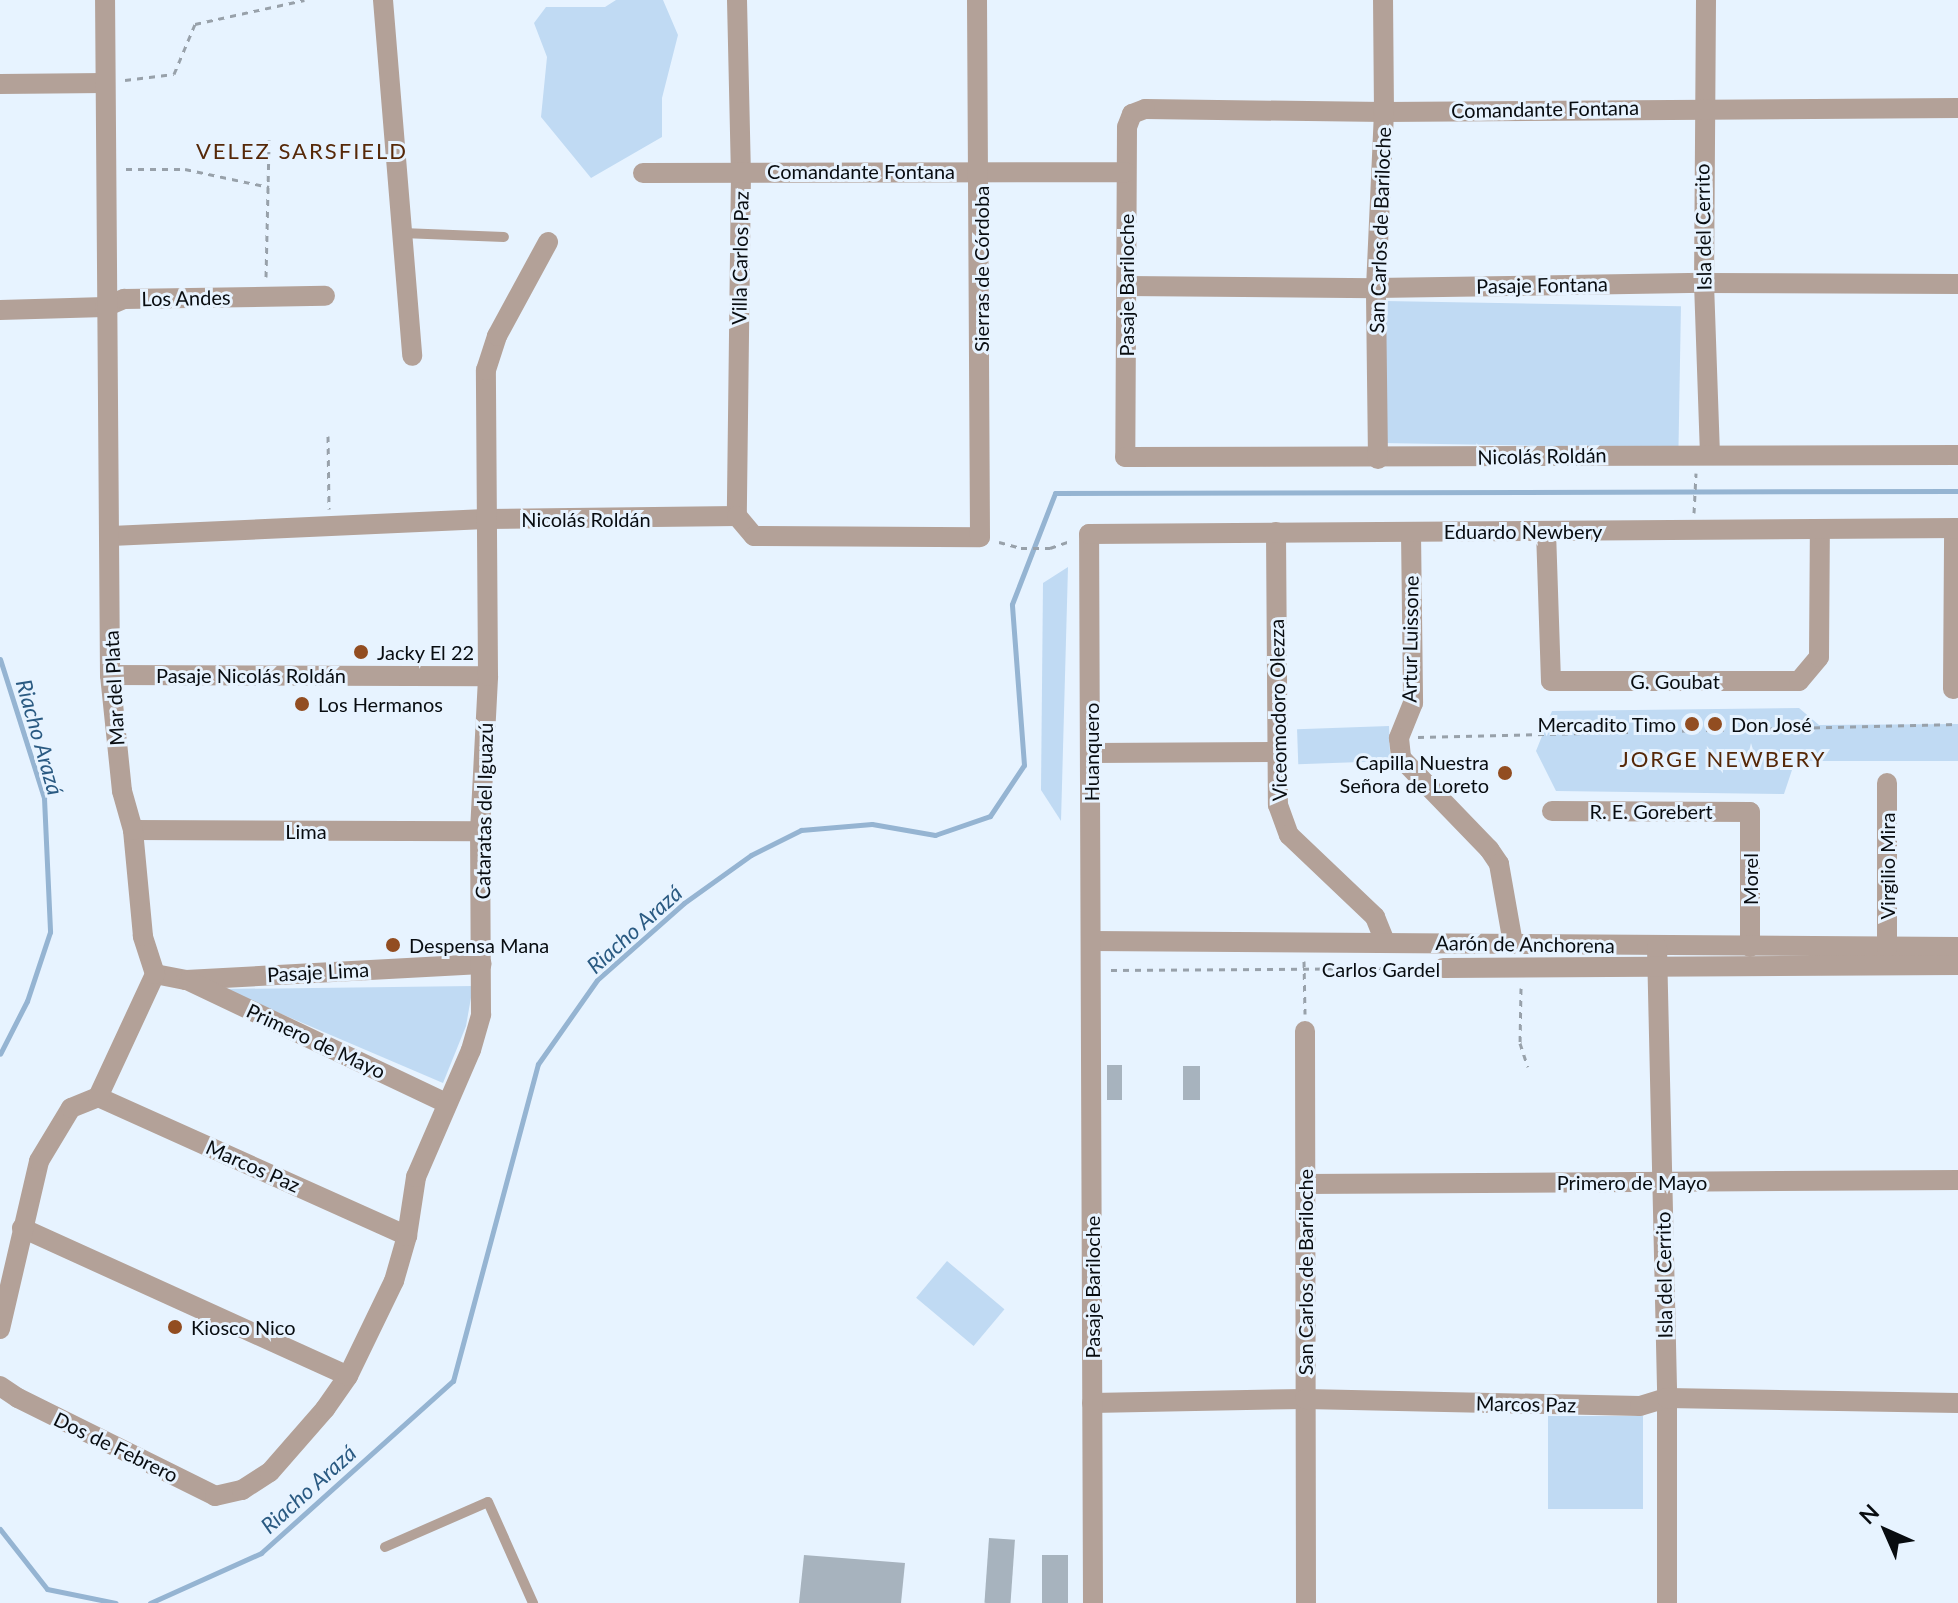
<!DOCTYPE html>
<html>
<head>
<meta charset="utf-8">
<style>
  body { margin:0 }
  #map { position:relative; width:1958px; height:1603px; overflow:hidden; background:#e7f3ff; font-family:Lato,sans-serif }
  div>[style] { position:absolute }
  .green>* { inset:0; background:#c0daf3; transform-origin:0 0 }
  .stream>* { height:5px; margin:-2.5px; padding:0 2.5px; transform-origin:2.5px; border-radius:2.5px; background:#95b4d2 }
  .building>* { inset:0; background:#a7b3be; transform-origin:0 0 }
  .path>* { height:3px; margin-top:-1.5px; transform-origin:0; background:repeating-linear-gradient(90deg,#98a1aa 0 6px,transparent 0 12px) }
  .service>* { height:10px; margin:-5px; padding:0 5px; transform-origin:5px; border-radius:5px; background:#b3a198 }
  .minor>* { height:20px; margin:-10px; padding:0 10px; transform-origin:10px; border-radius:10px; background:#b3a198 }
  .dots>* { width:22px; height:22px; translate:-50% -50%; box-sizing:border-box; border:4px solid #e7f3ff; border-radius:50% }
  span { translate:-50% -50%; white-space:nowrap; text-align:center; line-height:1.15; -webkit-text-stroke:6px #e7f3ff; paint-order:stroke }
  .street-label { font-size:20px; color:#080c10 }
  .poi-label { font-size:20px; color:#080c10 }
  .left { translate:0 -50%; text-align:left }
  .right { translate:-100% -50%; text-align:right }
  .neighbourhood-label { font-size:22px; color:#562808; letter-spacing:2px }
  .water-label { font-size:22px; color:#2a5a82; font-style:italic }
  .north { position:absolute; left:1846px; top:1491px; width:80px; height:80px; -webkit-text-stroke:6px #e7f3ff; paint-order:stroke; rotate:315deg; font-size:22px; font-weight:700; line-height:32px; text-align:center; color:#080c10 }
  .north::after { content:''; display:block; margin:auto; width:28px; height:36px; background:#080c10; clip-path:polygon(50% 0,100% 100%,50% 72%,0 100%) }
</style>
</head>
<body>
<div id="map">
  <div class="green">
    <div style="clip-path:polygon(616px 0,663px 0,678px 35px,662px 98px,662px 137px,591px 178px,541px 117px,547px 57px,534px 23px,546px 7px,605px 7px)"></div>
    <div style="left:1385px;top:301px;width:296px;height:142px;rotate:1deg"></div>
    <div style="clip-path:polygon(1068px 567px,1061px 821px,1041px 790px,1043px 583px)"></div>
    <div style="clip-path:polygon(1799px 708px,1819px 725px,1958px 724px,1958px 761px,1795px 761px,1784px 794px,1556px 791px,1536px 751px,1552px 711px)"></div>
    <div style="left:1389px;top:726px;width:35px;height:92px;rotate:88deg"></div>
    <div style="clip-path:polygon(473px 986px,466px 1026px,443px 1083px,223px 989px)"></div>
    <div style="left:947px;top:1261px;width:75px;height:48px;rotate:40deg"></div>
    <div style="left:1548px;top:1416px;width:95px;height:93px"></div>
  </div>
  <div class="stream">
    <div style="left:0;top:659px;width:146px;rotate:72.4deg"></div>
    <div style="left:44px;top:798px;width:134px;rotate:87.4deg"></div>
    <div style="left:50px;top:932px;width:73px;rotate:108.4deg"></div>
    <div style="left:27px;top:1001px;width:59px;rotate:117deg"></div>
    <div style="left:0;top:1529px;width:76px;rotate:51.9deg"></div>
    <div style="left:47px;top:1589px;width:70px;rotate:11.5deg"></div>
    <div style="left:150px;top:1603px;width:122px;rotate:-24.2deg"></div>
    <div style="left:261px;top:1553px;width:258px;rotate:-41.9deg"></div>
    <div style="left:453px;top:1381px;width:328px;rotate:-75deg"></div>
    <div style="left:538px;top:1064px;width:103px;rotate:-54.9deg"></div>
    <div style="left:597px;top:980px;width:116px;rotate:-41.5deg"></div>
    <div style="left:684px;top:903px;width:82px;rotate:-35.6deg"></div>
    <div style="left:751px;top:855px;width:56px;rotate:-26.6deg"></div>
    <div style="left:801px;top:830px;width:71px;rotate:-4.8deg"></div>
    <div style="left:872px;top:824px;width:64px;rotate:9.9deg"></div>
    <div style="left:935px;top:835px;width:58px;rotate:-19.1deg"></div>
    <div style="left:990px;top:816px;width:61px;rotate:-56.3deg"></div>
    <div style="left:1024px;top:765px;width:161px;rotate:-94.3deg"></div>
    <div style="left:1012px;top:604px;width:119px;rotate:-68.8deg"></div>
    <div style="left:1055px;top:493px;width:903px;rotate:-0.13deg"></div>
  </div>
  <div class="building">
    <div style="left:1107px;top:1065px;width:15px;height:35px"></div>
    <div style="left:1183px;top:1066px;width:17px;height:34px"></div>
    <div style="left:989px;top:1538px;width:26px;height:65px;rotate:4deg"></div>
    <div style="clip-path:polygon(804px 1555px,905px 1563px,901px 1603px,799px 1603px)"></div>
    <div style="left:1042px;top:1555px;width:26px;height:48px"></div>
  </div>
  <div class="path">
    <div style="left:125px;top:80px;width:49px;rotate:-7deg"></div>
    <div style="left:174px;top:74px;width:54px;rotate:-67.2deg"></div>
    <div style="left:195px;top:24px;width:112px;rotate:-12.4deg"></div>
    <div style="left:126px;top:169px;width:59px"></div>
    <div style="left:185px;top:169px;width:86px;rotate:12.1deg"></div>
    <div style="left:266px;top:277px;width:137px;rotate:-88.7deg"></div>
    <div style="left:328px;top:436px;width:73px;rotate:89.2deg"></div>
    <div style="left:1694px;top:513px;width:40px;rotate:-87.1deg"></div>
    <div style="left:999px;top:542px;width:23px;rotate:15deg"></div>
    <div style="left:1021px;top:548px;width:29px"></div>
    <div style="left:1050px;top:548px;width:21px;rotate:-19deg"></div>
    <div style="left:1418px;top:737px;width:540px;rotate:-1.38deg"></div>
    <div style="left:1304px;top:961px;width:53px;rotate:88.9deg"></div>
    <div style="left:1111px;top:970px;width:312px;rotate:-0.4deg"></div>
    <div style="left:1521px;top:988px;width:55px;rotate:91deg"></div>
    <div style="left:1520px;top:1043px;width:25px;rotate:72deg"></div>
  </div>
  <div class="service">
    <div style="left:402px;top:233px;width:102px;rotate:2.2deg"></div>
    <div style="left:385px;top:1547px;width:112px;rotate:-23.6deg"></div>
    <div style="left:488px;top:1502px;width:111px;rotate:66deg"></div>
  </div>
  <div class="minor">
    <div style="left:383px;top:0;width:357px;rotate:85.3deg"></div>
    <div style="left:737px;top:0;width:172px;rotate:88.7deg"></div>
    <div style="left:741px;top:172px;width:344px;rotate:90.7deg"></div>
    <div style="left:1706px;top:0;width:283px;rotate:90.4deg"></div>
    <div style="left:1704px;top:283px;width:170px;rotate:88deg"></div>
    <div style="left:0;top:84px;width:105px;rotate:-0.5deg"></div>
    <div style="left:1958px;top:108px;width:574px;rotate:179.6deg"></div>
    <div style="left:1384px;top:112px;width:239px;rotate:-179.3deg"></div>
    <div style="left:1145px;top:109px;width:14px;rotate:159deg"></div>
    <div style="left:1132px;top:114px;width:14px;rotate:111deg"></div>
    <div style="left:1127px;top:127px;width:330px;rotate:90.3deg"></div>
    <div style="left:1125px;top:457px;width:833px;rotate:-0.14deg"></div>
    <div style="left:643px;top:173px;width:483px;rotate:-0.1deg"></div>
    <div style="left:1126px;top:286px;width:250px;rotate:0.5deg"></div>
    <div style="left:1376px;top:288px;width:328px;rotate:-0.9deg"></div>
    <div style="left:1704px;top:283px;width:254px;rotate:0.2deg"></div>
    <div style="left:0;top:310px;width:105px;rotate:-1.6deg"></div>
    <div style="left:105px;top:307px;width:21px;rotate:-23deg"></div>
    <div style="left:124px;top:299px;width:201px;rotate:-0.9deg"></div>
    <div style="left:1378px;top:459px;width:171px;rotate:-90.7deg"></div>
    <div style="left:1376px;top:288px;width:176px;rotate:-87.4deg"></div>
    <div style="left:1384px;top:112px;width:112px;rotate:-90.5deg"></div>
    <div style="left:1546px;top:531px;width:150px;rotate:88.1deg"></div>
    <div style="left:1551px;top:681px;width:248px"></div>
    <div style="left:1799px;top:681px;width:31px;rotate:-50deg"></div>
    <div style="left:1819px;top:657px;width:128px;rotate:-89.6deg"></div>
    <div style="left:1276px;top:532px;width:273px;rotate:89.6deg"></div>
    <div style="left:1278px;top:805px;width:32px;rotate:70deg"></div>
    <div style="left:1289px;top:835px;width:119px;rotate:43.6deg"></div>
    <div style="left:1375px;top:917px;width:27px;rotate:68deg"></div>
    <div style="left:1411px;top:532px;width:171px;rotate:89.3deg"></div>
    <div style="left:1413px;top:703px;width:38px;rotate:112deg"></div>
    <div style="left:1399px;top:738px;width:20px;rotate:84deg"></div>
    <div style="left:1401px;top:758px;width:127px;rotate:46deg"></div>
    <div style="left:1489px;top:849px;width:18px;rotate:56deg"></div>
    <div style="left:1499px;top:864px;width:80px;rotate:80deg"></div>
    <div style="left:111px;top:536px;width:375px;rotate:-2.6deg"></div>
    <div style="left:486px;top:519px;width:251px;rotate:-0.7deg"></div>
    <div style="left:737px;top:516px;width:26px;rotate:50deg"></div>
    <div style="left:754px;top:536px;width:226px;rotate:0.3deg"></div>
    <div style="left:980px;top:537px;width:537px;rotate:-90.32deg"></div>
    <div style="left:110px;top:675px;width:378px;rotate:0.2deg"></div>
    <div style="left:1953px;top:689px;width:161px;rotate:-89.6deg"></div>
    <div style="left:1092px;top:753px;width:183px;rotate:-0.3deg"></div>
    <div style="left:1552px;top:811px;width:198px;rotate:0.3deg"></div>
    <div style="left:1750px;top:812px;width:135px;rotate:90deg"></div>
    <div style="left:133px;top:830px;width:347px;rotate:0.2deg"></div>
    <div style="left:1092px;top:941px;width:866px;rotate:0.4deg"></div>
    <div style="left:1657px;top:947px;width:451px;rotate:88.7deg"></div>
    <div style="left:1667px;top:1398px;width:205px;rotate:90deg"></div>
    <div style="left:1887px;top:948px;width:165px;rotate:-90deg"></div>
    <div style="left:1443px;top:968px;width:515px;rotate:-0.33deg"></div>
    <div style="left:155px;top:974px;width:32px;rotate:11deg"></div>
    <div style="left:186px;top:980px;width:296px;rotate:-3.1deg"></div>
    <div style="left:189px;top:981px;width:284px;rotate:25.4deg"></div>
    <div style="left:1305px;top:1031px;width:572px;rotate:89.9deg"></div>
    <div style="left:98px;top:1097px;width:339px;rotate:24.2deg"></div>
    <div style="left:1305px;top:1184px;width:653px;rotate:-0.35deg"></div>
    <div style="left:22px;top:1228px;width:358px;rotate:24.4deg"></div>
    <div style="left:0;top:1329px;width:172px;rotate:-76.9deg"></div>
    <div style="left:39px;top:1161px;width:62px;rotate:-58.9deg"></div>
    <div style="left:71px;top:1108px;width:29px;rotate:-22deg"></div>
    <div style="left:98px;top:1097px;width:136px;rotate:-65.1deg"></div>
    <div style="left:155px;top:974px;width:40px;rotate:-108deg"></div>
    <div style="left:143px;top:936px;width:106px;rotate:-95.4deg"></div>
    <div style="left:133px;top:830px;width:41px;rotate:-105.8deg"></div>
    <div style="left:122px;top:791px;width:117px;rotate:-95.9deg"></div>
    <div style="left:110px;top:675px;width:675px;rotate:-90.42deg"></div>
    <div style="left:0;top:1386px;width:22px;rotate:34deg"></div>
    <div style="left:18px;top:1398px;width:220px;rotate:26.4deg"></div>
    <div style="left:215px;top:1496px;width:28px;rotate:-13deg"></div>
    <div style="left:242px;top:1490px;width:33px;rotate:-33deg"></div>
    <div style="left:270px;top:1472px;width:84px;rotate:-48.9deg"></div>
    <div style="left:325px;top:1409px;width:40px;rotate:-55.1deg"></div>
    <div style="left:348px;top:1376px;width:106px;rotate:-64.2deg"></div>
    <div style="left:394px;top:1281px;width:47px;rotate:-73.9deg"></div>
    <div style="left:407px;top:1236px;width:60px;rotate:-81.3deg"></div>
    <div style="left:416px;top:1177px;width:138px;rotate:-66.6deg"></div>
    <div style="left:471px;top:1050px;width:37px;rotate:-74deg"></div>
    <div style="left:481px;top:1014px;width:183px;rotate:-90.3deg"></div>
    <div style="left:480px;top:831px;width:155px;rotate:-87deg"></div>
    <div style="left:488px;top:676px;width:306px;rotate:-90.4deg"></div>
    <div style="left:486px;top:370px;width:36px;rotate:-72deg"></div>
    <div style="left:497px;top:336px;width:107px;rotate:-61.5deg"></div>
    <div style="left:1092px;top:1403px;width:213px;rotate:-1.1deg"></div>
    <div style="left:1305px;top:1399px;width:335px;rotate:1.2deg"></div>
    <div style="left:1640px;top:1406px;width:28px;rotate:-17deg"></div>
    <div style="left:1667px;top:1398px;width:291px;rotate:1deg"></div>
    <div style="left:1093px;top:1603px;width:1069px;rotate:-90.21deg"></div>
    <div style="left:1089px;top:534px;width:869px;rotate:-0.4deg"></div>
  </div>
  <div class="dots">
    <div style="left:361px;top:652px;background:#924d21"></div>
    <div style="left:302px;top:704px;background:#924d21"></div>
    <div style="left:1692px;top:724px;background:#924d21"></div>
    <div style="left:1715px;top:724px;background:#924d21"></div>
    <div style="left:1505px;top:773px;background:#924d21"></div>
    <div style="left:393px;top:945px;background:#924d21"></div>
    <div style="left:175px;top:1327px;background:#924d21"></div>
  </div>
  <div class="street-label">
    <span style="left:1545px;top:109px;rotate:-1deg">Comandante Fontana</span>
    <span style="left:861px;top:171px">Comandante Fontana</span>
    <span style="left:1703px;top:227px;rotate:-91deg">Isla del Cerrito</span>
    <span style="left:1380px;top:230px;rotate:-88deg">San Carlos de Bariloche</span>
    <span style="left:740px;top:258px;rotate:-89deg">Villa Carlos Paz</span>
    <span style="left:981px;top:269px;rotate:-90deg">Sierras de Córdoba</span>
    <span style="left:1126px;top:285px;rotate:-90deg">Pasaje Bariloche</span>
    <span style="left:1542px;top:285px;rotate:-1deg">Pasaje Fontana</span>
    <span style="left:186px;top:298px;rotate:-1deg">Los Andes</span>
    <span style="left:1542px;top:456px;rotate:-1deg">Nicolás Roldán</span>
    <span style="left:586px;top:519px">Nicolás Roldán</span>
    <span style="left:1523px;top:531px">Eduardo Newbery</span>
    <span style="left:1410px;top:639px;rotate:-89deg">Artur Luissone</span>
    <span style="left:251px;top:675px">Pasaje Nicolás Roldán</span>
    <span style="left:1675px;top:681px">G. Goubat</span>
    <span style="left:114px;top:688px;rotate:-93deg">Mar del Plata</span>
    <span style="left:1278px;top:710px;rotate:-91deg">Viceomodoro Olezza</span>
    <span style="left:1091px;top:752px;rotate:-90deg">Huanquero</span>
    <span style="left:484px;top:811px;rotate:-89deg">Cataratas del Iguazú</span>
    <span style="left:1651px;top:811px">R. E. Gorebert</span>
    <span style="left:306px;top:831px">Lima</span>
    <span style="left:1887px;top:866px;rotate:-90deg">Virgilio Mira</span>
    <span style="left:1750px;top:879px;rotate:-90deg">Morel</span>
    <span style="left:1525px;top:944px;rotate:1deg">Aarón de Anchorena</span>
    <span style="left:1381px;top:969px">Carlos Gardel</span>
    <span style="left:318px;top:972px;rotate:-3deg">Pasaje Lima</span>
    <span style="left:316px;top:1041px;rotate:25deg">Primero de Mayo</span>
    <span style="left:253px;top:1166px;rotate:24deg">Marcos Paz</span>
    <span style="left:1632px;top:1182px">Primero de Mayo</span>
    <span style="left:1305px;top:1272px;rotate:-90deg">San Carlos de Bariloche</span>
    <span style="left:1664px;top:1275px;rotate:-91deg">Isla del Cerrito</span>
    <span style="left:1092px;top:1287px;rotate:-90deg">Pasaje Bariloche</span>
    <span style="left:1526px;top:1404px;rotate:1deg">Marcos Paz</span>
    <span style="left:116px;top:1447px;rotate:26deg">Dos de Febrero</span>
  </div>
  <div class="poi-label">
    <span class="left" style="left:377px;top:652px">Jacky El 22</span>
    <span class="left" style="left:318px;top:704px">Los Hermanos</span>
    <span class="right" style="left:1676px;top:724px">Mercadito Timo</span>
    <span class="left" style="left:1731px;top:724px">Don José</span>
    <span class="right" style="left:1489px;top:774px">Capilla Nuestra<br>Señora de Loreto</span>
    <span class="left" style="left:409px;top:945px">Despensa Mana</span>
    <span class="left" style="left:191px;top:1327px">Kiosco Nico</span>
  </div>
  <div class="neighbourhood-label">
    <span style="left:302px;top:151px">VELEZ SARSFIELD</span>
    <span style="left:1723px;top:759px">JORGE NEWBERY</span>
  </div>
  <div class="water-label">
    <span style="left:40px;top:737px;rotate:74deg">Riacho Arazá</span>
    <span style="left:634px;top:929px;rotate:-42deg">Riacho Arazá</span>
    <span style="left:308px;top:1489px;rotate:-42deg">Riacho Arazá</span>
  </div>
  <div class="north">N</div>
</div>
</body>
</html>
